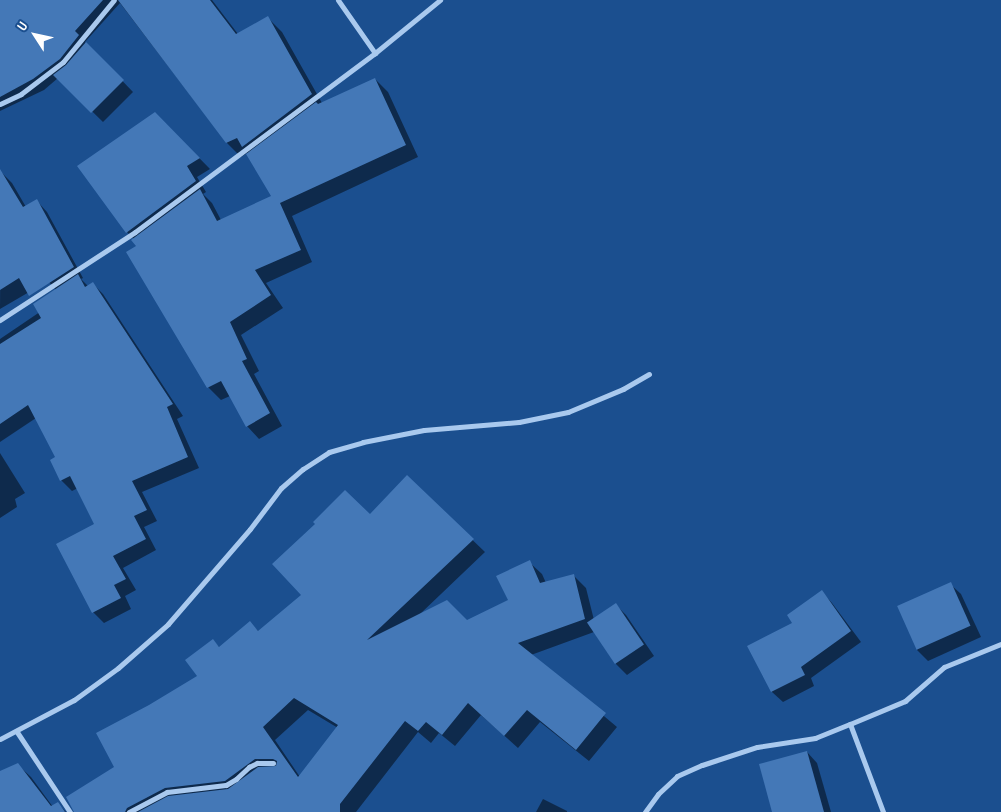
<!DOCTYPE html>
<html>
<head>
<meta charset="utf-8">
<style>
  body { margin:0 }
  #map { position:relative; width:1001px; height:812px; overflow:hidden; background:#1b4f8f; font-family:"Sofia Sans Condensed",sans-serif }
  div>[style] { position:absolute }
  .shadow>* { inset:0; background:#0007 }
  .building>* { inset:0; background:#4478b7; transform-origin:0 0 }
  .minor>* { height:5px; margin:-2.5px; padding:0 2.5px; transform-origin:2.5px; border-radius:2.5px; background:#a9c9ee }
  span { translate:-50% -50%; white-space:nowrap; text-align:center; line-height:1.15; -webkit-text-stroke:4px #1b4f8f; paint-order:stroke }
  .north { position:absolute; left:10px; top:10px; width:50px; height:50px; -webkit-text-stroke:4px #1b4f8f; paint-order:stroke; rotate:305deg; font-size:14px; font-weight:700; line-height:20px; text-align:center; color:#fff }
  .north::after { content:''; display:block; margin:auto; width:18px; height:22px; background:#fff; clip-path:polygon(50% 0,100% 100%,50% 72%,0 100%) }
</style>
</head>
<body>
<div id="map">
  <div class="shadow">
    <div style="clip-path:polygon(0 0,212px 0,238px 34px,268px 18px,282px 32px,322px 103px,375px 79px,388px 92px,418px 157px,292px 216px,312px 262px,266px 283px,283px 308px,241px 335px,259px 371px,254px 374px,282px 426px,259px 439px,247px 426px,230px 396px,221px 400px,208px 387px,134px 239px,127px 232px,155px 113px,210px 169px,197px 177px,206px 192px,203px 194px,212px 203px,221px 220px,273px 197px,247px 153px,241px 157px,227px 143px,120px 3px,85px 42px,133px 92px,103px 122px,58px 78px,44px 90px,0 111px)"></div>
    <div style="clip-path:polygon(1px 172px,12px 183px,26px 207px,37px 201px,47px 212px,83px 278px,81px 279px,88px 286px,92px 283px,103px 294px,183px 416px,177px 419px,199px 468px,142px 492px,157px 521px,144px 527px,156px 550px,123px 568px,136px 590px,125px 596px,131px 609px,104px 623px,93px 612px,96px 525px,78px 488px,72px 491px,61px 480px,57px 458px,36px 418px,0 442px,0 339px,59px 299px,56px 290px,48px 281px,0 309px)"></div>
    <div style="clip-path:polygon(0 453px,25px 493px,15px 499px,17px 507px,0 518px)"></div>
    <div style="clip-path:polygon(evenodd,407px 477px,485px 552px,419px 615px,467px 622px,510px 601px,529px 562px,542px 574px,546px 583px,574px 576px,586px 588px,594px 620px,616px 605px,626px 615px,654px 656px,627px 675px,616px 664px,594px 632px,531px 655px,617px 727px,589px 761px,540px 722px,518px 748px,481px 715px,455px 746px,439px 733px,431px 743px,418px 732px,356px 812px,75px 812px,116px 768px,150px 706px,198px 677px,213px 641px,220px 648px,250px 623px,259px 632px,302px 596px,370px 515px,407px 477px,308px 710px,338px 728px,300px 777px,275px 740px,308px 710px)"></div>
    <div style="clip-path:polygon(950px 584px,961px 594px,981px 637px,928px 661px,917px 650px)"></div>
    <div style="clip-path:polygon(822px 592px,832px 603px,861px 642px,811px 678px,814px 686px,783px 702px,772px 692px,749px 647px,794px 623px)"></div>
    <div style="clip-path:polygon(807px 752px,817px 763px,831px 812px,773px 812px)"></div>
    <div style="clip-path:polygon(18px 765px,31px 777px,53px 807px,58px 804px,66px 812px,0 812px,0 773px)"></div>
    <div style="clip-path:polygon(543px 799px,567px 811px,567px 812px,536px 812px)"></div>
  </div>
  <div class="building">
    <div style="clip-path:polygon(0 0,103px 0,75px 31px,79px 35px,60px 59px,33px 79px,0 97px)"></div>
    <div style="clip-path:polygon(118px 0,210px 0,236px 34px,268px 16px,312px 94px,242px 147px,237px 138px,226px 143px)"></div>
    <div style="clip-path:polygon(86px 42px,124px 80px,91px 113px,53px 75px,66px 65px)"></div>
    <div style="clip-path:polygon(375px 78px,406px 145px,280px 203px,301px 250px,255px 270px,271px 295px,230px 322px,247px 359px,242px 361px,270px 413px,246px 427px,221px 381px,207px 388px,126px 252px,136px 246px,131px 240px,200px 189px,217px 221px,271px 196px,246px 154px,316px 102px,318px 104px)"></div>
    <div style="clip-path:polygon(155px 112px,200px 158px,187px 166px,196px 181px,126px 233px,77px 166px)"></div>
    <div style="clip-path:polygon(0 169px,23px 207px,37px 199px,74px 267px,29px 296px,19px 278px,0 290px)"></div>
    <div style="clip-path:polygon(78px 274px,85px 287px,93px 282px,173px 404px,167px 407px,188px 457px,132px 481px,147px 510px,134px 516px,146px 539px,113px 556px,126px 579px,114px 585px,121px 598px,92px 613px,56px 544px,94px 524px,70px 476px,60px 481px,50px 460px,55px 457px,28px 405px,0 424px,0 344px,41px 318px,33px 304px)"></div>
    <div style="clip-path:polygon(evenodd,407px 475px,474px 539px,367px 640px,447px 600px,467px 620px,508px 600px,496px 576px,530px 560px,540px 583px,574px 574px,585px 619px,518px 643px,606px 713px,576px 750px,527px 710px,504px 736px,468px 703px,442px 735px,426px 722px,418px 731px,405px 721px,340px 804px,340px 812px,138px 812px,168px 796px,228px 789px,258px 767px,276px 766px,277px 761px,273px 759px,255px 759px,225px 781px,165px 788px,127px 808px,125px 812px,74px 812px,66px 797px,114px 767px,96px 733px,149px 705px,197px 676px,185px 660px,213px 639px,219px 647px,250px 621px,258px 631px,301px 595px,272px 564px,315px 524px,313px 522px,345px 490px,370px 514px,407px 475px,294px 698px,338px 725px,298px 777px,263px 727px,294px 698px)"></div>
    <div style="left:951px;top:582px;width:48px;height:59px;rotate:66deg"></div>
    <div style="clip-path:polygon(822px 590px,851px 631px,801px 667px,805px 675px,771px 692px,747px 646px,792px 623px,787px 615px)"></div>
    <div style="left:616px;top:603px;width:50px;height:35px;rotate:56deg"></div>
    <div style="clip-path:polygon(807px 751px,824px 812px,772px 812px,759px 764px)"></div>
    <div style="clip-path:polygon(18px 763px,51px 806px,58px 802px,65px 812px,0 812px,0 771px)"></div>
  </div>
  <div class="minor">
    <div style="left:338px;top:0;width:65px;rotate:55.1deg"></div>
    <div style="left:0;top:104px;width:23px;rotate:-25deg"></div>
    <div style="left:21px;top:94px;width:53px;rotate:-37.3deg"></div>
    <div style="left:63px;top:62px;width:80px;rotate:-50.6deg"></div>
    <div style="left:0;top:320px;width:161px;rotate:-33.1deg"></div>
    <div style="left:135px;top:232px;width:299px;rotate:-36.7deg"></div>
    <div style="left:375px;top:53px;width:84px;rotate:-39.2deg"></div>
    <div style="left:850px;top:724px;width:94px;rotate:69.4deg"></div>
    <div style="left:17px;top:732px;width:96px;rotate:56.5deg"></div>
    <div style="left:0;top:739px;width:84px;rotate:-27.8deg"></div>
    <div style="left:74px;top:700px;width:54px;rotate:-36deg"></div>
    <div style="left:118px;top:668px;width:67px;rotate:-41.3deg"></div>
    <div style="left:168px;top:624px;width:125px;rotate:-49.2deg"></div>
    <div style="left:250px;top:529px;width:51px;rotate:-52.9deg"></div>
    <div style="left:281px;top:488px;width:29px;rotate:-41deg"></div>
    <div style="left:303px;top:469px;width:31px;rotate:-33deg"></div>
    <div style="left:329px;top:452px;width:35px;rotate:-16deg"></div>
    <div style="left:363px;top:442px;width:62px;rotate:-11.1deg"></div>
    <div style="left:424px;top:430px;width:95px;rotate:-4.8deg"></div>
    <div style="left:519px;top:422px;width:50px;rotate:-11.5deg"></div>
    <div style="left:568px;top:412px;width:60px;rotate:-22.7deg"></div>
    <div style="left:623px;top:389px;width:30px;rotate:-30deg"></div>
    <div style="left:129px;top:812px;width:43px;rotate:-27.8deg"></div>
    <div style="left:167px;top:792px;width:59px;rotate:-6.8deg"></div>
    <div style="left:226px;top:785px;width:12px;rotate:-31deg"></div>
    <div style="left:236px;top:779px;width:18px;rotate:-43deg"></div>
    <div style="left:249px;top:767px;width:9px;rotate:-27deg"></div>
    <div style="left:257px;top:763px;width:16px"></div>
    <div style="left:645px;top:812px;width:22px;rotate:-54deg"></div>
    <div style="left:658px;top:794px;width:26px;rotate:-43deg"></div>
    <div style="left:677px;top:776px;width:27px;rotate:-24deg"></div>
    <div style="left:702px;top:765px;width:58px;rotate:-18.1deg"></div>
    <div style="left:757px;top:747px;width:59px;rotate:-8.8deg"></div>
    <div style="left:815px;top:738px;width:38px;rotate:-22deg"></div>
    <div style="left:850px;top:724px;width:60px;rotate:-22.7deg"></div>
    <div style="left:905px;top:701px;width:52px;rotate:-41.1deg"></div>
    <div style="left:944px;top:667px;width:61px;rotate:-22deg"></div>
  </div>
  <div class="north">U</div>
</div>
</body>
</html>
